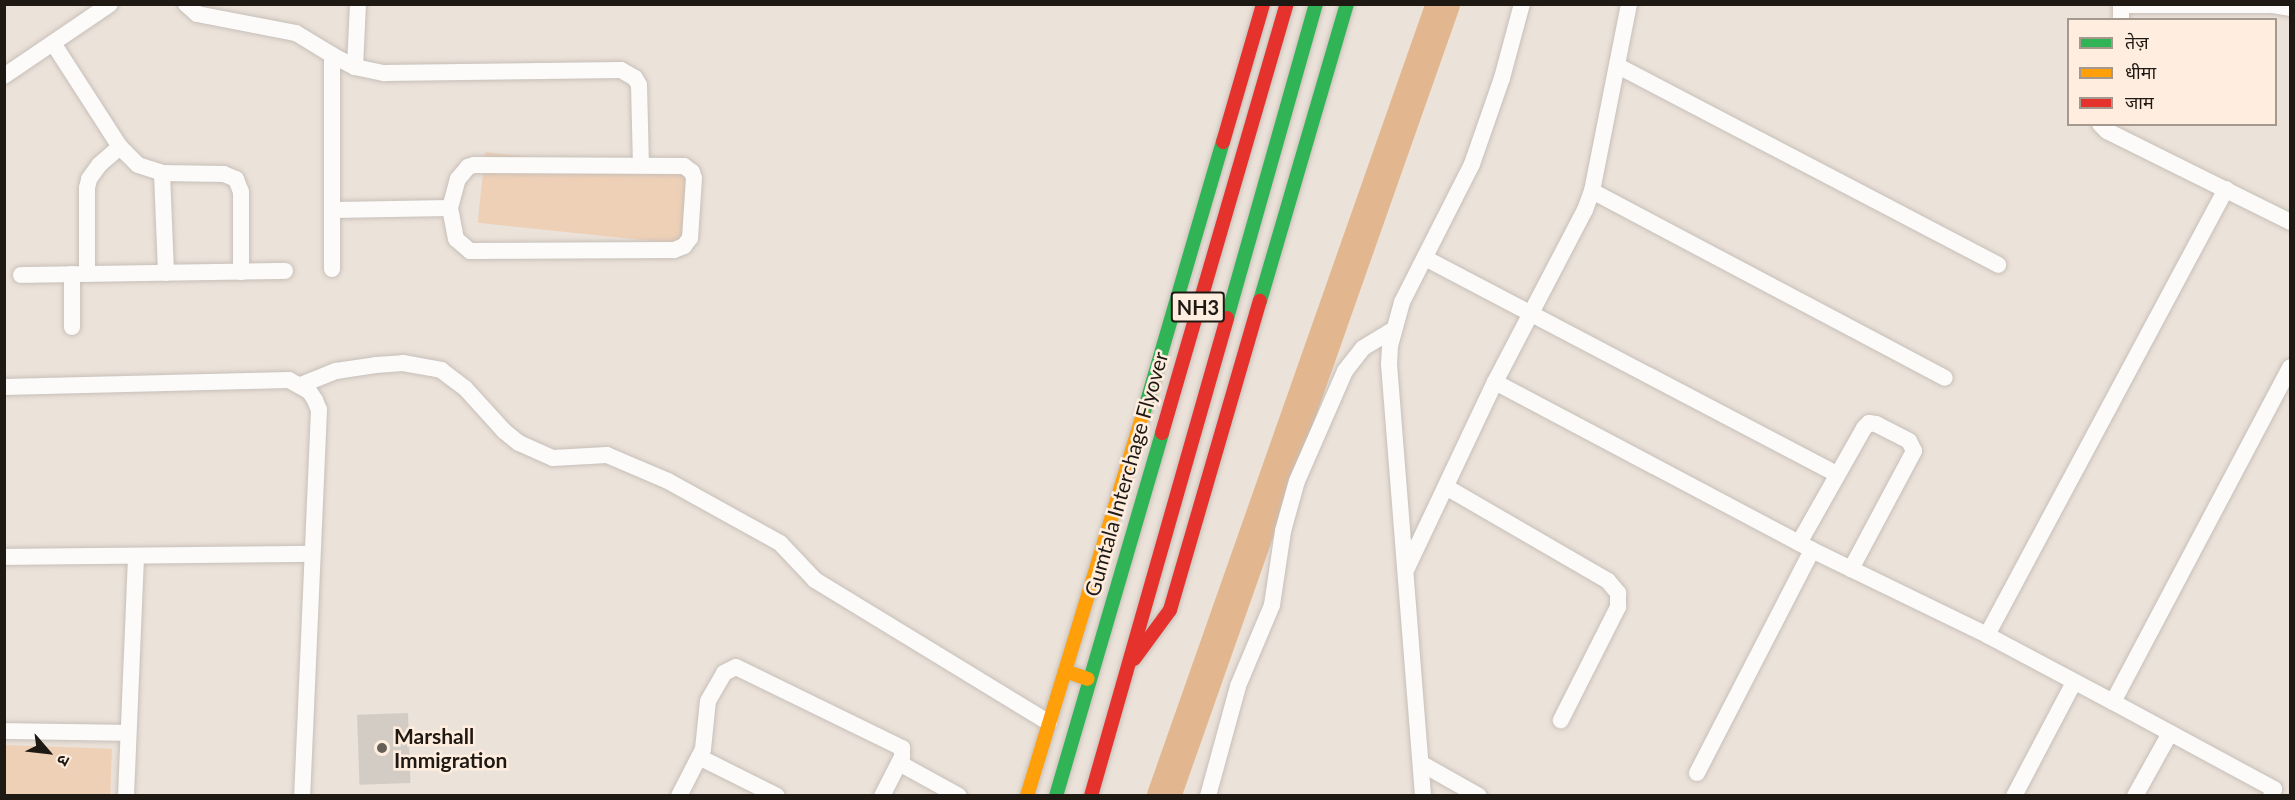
<!DOCTYPE html>
<html>
<head>
<meta charset="utf-8">
<style>
  body { margin:0 }
  #map { position:relative; width:2295px; height:800px; overflow:hidden; background:#ebe2d9; font-family:Lato,"Noto Sans Devanagari",sans-serif }
  div>[style] { position:absolute }
  .green>* { inset:0; background:#eed0b7; transform-origin:0 0 }
  .river>* { height:34px; margin:-17px; padding:0 17px; transform-origin:17px; border-radius:17px; background:#e2b790 }
  .building>* { inset:0; background:#d3ccc5; transform-origin:0 0 }
  .roads { filter:drop-shadow(0 0 2px #c6bfb9) drop-shadow(0 0 2px #c6bfb9) }
  .street>* { height:16px; margin:-8px; padding:0 8px; transform-origin:8px; border-radius:8px; background:#fcfbf9 }
  .fast>* { height:14px; margin:-7px; padding:0 7px; transform-origin:7px; border-radius:7px; background:#30b455 }
  .slow>* { height:14px; margin:-7px; padding:0 7px; transform-origin:7px; border-radius:7px; background:#ff9f0a }
  .jam>* { height:14px; margin:-7px; padding:0 7px; transform-origin:7px; border-radius:7px; background:#e5322d }
  .dots>* { width:16px; height:16px; translate:-50% -50%; box-sizing:border-box; border:3px solid #ffeedf; border-radius:50% }
  span { translate:-50% -50%; white-space:nowrap; text-align:center; line-height:1.15; -webkit-text-stroke:5px #ffeedf; paint-order:stroke }
  .shield-label span { padding:2px 4px; background:#ffeedf; border:2px solid; border-radius:4px; -webkit-text-stroke-width:0 }
  .shield-label { font-size:20px; color:#1f1914; font-weight:700 }
  .street-label { font-size:21px; color:#1f1914 }
  .poi-label { font-size:21px; color:#1f1914; font-weight:700 }
  .left { translate:0 -50%; text-align:left }
  .frame { position:absolute; inset:0; border:6px solid #1f1914; pointer-events:none }
  .legend { position:absolute; left:2067px; top:18px; width:210px; height:108px; box-sizing:border-box; background:#ffeedf; border:2px solid #a5998e; margin:0; padding:8px 10px; list-style:none; font-size:18px; color:#1f1914 }
  .legend li { display:flex; align-items:center; gap:12px; height:30px }
  .legend b { width:30px; border:2px solid #a5998e }
  .north { position:absolute; left:18px; top:722px; width:60px; height:60px; -webkit-text-stroke:4px #ffeedf; paint-order:stroke; rotate:118deg; font-size:16px; font-weight:700; line-height:24px; text-align:center; color:#1f1914 }
  .north::after { content:''; display:block; margin:auto; width:21px; height:27px; background:#1f1914; clip-path:polygon(50% 0,100% 100%,50% 72%,0 100%) }
</style>
</head>
<body>
<div id="map">
  <div class="green">
    <div style="left:693px;top:174px;width:71px;height:209px;rotate:96deg"></div>
    <div style="left:5px;top:745px;width:107px;height:50px;rotate:2deg"></div>
  </div>
  <div class="river">
    <div style="left:1164px;top:796px;width:840px;rotate:-70.59deg"></div>
  </div>
  <div class="building">
    <div style="left:408px;top:713px;width:70px;height:51px;rotate:88deg"></div>
  </div>
  <div class="roads">
    <div class="street">
      <div style="left:186px;top:4px;width:15px;rotate:42deg"></div>
      <div style="left:197px;top:14px;width:101px;rotate:10.9deg"></div>
      <div style="left:296px;top:33px;width:42px;rotate:31.4deg"></div>
      <div style="left:332px;top:55px;width:214px;rotate:90deg"></div>
      <div style="left:2121px;top:5px;width:152px"></div>
      <div style="left:2273px;top:5px;width:17px;rotate:10deg"></div>
      <div style="left:2121px;top:20px;width:16px;rotate:-90deg"></div>
      <div style="left:53px;top:43px;width:124px;rotate:57.2deg"></div>
      <div style="left:120px;top:147px;width:25px;rotate:45deg"></div>
      <div style="left:138px;top:165px;width:25px;rotate:18deg"></div>
      <div style="left:162px;top:173px;width:62px;rotate:0.9deg"></div>
      <div style="left:224px;top:174px;width:13px;rotate:23deg"></div>
      <div style="left:236px;top:179px;width:14px;rotate:69deg"></div>
      <div style="left:241px;top:192px;width:80px;rotate:90deg"></div>
      <div style="left:332px;top:55px;width:26px;rotate:28deg"></div>
      <div style="left:355px;top:67px;width:63px;rotate:-87.3deg"></div>
      <div style="left:1618px;top:66px;width:429px;rotate:27.6deg"></div>
      <div style="left:355px;top:67px;width:30px;rotate:12deg"></div>
      <div style="left:384px;top:73px;width:237px;rotate:-0.7deg"></div>
      <div style="left:621px;top:70px;width:16px;rotate:30deg"></div>
      <div style="left:635px;top:78px;width:8px;rotate:60deg"></div>
      <div style="left:639px;top:85px;width:80px;rotate:88.6deg"></div>
      <div style="left:4px;top:76px;width:128px;rotate:-34.2deg"></div>
      <div style="left:2100px;top:124px;width:10px;rotate:45deg"></div>
      <div style="left:2107px;top:131px;width:204px;rotate:26.4deg"></div>
      <div style="left:162px;top:173px;width:100px;rotate:87.7deg"></div>
      <div style="left:1592px;top:191px;width:399px;rotate:27.9deg"></div>
      <div style="left:333px;top:210px;width:117px;rotate:-1deg"></div>
      <div style="left:450px;top:208px;width:30px;rotate:-75deg"></div>
      <div style="left:458px;top:179px;width:16px;rotate:-50deg"></div>
      <div style="left:468px;top:167px;width:6px;rotate:-18deg"></div>
      <div style="left:474px;top:165px;width:210px;rotate:0.3deg"></div>
      <div style="left:684px;top:166px;width:10px;rotate:37deg"></div>
      <div style="left:692px;top:172px;width:6px;rotate:72deg"></div>
      <div style="left:694px;top:178px;width:60px;rotate:93.8deg"></div>
      <div style="left:690px;top:238px;width:10px;rotate:127deg"></div>
      <div style="left:684px;top:246px;width:11px;rotate:158deg"></div>
      <div style="left:674px;top:250px;width:204px;rotate:179.7deg"></div>
      <div style="left:470px;top:251px;width:18px;rotate:-139deg"></div>
      <div style="left:456px;top:239px;width:32px;rotate:-101deg"></div>
      <div style="left:1425px;top:258px;width:465px;rotate:27.7deg"></div>
      <div style="left:87px;top:274px;width:86px;rotate:-90deg"></div>
      <div style="left:87px;top:188px;width:9px;rotate:-77deg"></div>
      <div style="left:89px;top:179px;width:17px;rotate:-54deg"></div>
      <div style="left:99px;top:165px;width:28px;rotate:-41deg"></div>
      <div style="left:21px;top:275px;width:264px;rotate:-0.9deg"></div>
      <div style="left:72px;top:327px;width:53px;rotate:-90deg"></div>
      <div style="left:1495px;top:382px;width:359px;rotate:27.9deg"></div>
      <div style="left:1812px;top:550px;width:195px;rotate:25.9deg"></div>
      <div style="left:1987px;top:635px;width:143px;rotate:28deg"></div>
      <div style="left:2113px;top:702px;width:183px;rotate:28.4deg"></div>
      <div style="left:2274px;top:789px;width:8px;rotate:113deg"></div>
      <div style="left:301px;top:385px;width:38px;rotate:-22deg"></div>
      <div style="left:336px;top:371px;width:40px;rotate:-8.5deg"></div>
      <div style="left:376px;top:365px;width:27px;rotate:-4deg"></div>
      <div style="left:403px;top:363px;width:39px;rotate:10deg"></div>
      <div style="left:441px;top:370px;width:30px;rotate:37deg"></div>
      <div style="left:465px;top:388px;width:58px;rotate:47.8deg"></div>
      <div style="left:504px;top:431px;width:19px;rotate:39deg"></div>
      <div style="left:519px;top:443px;width:37px;rotate:24deg"></div>
      <div style="left:553px;top:458px;width:54px;rotate:-3.2deg"></div>
      <div style="left:607px;top:455px;width:66px;rotate:23.1deg"></div>
      <div style="left:668px;top:481px;width:128px;rotate:29deg"></div>
      <div style="left:780px;top:543px;width:51px;rotate:46.6deg"></div>
      <div style="left:815px;top:580px;width:274px;rotate:31.4deg"></div>
      <div style="left:4px;top:387px;width:285px;rotate:-1.4deg"></div>
      <div style="left:289px;top:380px;width:23px;rotate:29deg"></div>
      <div style="left:309px;top:391px;width:11px;rotate:56deg"></div>
      <div style="left:315px;top:400px;width:11px;rotate:68deg"></div>
      <div style="left:319px;top:410px;width:386px;rotate:92.5deg"></div>
      <div style="left:1446px;top:487px;width:187px;rotate:30.1deg"></div>
      <div style="left:1608px;top:581px;width:16px;rotate:50deg"></div>
      <div style="left:1618px;top:593px;width:14px;rotate:90deg"></div>
      <div style="left:1618px;top:607px;width:127px;rotate:116.8deg"></div>
      <div style="left:1799px;top:543px;width:132px;rotate:-60.5deg"></div>
      <div style="left:1864px;top:428px;width:7px;rotate:-45deg"></div>
      <div style="left:1869px;top:423px;width:7px;rotate:8deg"></div>
      <div style="left:1876px;top:424px;width:37px;rotate:27deg"></div>
      <div style="left:1909px;top:441px;width:11px;rotate:63deg"></div>
      <div style="left:1914px;top:451px;width:134px;rotate:118.1deg"></div>
      <div style="left:4px;top:557px;width:308px;rotate:-0.6deg"></div>
      <div style="left:1407px;top:568px;width:206px;rotate:-64.7deg"></div>
      <div style="left:1495px;top:382px;width:194px;rotate:-62.4deg"></div>
      <div style="left:1585px;top:210px;width:20px;rotate:-70deg"></div>
      <div style="left:1592px;top:191px;width:191px;rotate:-78.8deg"></div>
      <div style="left:1987px;top:635px;width:506px;rotate:-61.81deg"></div>
      <div style="left:2113px;top:702px;width:379px;rotate:-62.1deg"></div>
      <div style="left:4px;top:731px;width:124px;rotate:0.9deg"></div>
      <div style="left:699px;top:757px;width:87px;rotate:26.6deg"></div>
      <div style="left:899px;top:763px;width:68px;rotate:28.8deg"></div>
      <div style="left:1422px;top:764px;width:65px;rotate:29.3deg"></div>
      <div style="left:1697px;top:773px;width:251px;rotate:-62.7deg"></div>
      <div style="left:126px;top:796px;width:240px;rotate:-87.6deg"></div>
      <div style="left:679px;top:796px;width:53px;rotate:-62.9deg"></div>
      <div style="left:703px;top:749px;width:48px;rotate:-84.1deg"></div>
      <div style="left:708px;top:701px;width:32px;rotate:-60deg"></div>
      <div style="left:724px;top:673px;width:13px;rotate:-27deg"></div>
      <div style="left:736px;top:667px;width:185px;rotate:26deg"></div>
      <div style="left:902px;top:748px;width:9px;rotate:90deg"></div>
      <div style="left:902px;top:757px;width:44px;rotate:117.1deg"></div>
      <div style="left:1208px;top:796px;width:114px;rotate:-74.7deg"></div>
      <div style="left:1238px;top:686px;width:88px;rotate:-67.2deg"></div>
      <div style="left:1272px;top:605px;width:75px;rotate:-81.5deg"></div>
      <div style="left:1283px;top:531px;width:52px;rotate:-74.4deg"></div>
      <div style="left:1297px;top:481px;width:120px;rotate:-66.4deg"></div>
      <div style="left:1345px;top:371px;width:29px;rotate:-52deg"></div>
      <div style="left:1363px;top:348px;width:35px;rotate:-31deg"></div>
      <div style="left:1423px;top:796px;width:432px;rotate:-94.5deg"></div>
      <div style="left:1389px;top:365px;width:19px;rotate:-87deg"></div>
      <div style="left:1390px;top:346px;width:46px;rotate:-74.7deg"></div>
      <div style="left:1402px;top:302px;width:155px;rotate:-63.1deg"></div>
      <div style="left:1472px;top:164px;width:91px;rotate:-70.8deg"></div>
      <div style="left:1502px;top:78px;width:77px;rotate:-74.9deg"></div>
      <div style="left:2014px;top:796px;width:129px;rotate:-62.2deg"></div>
      <div style="left:2135px;top:796px;width:72px;rotate:-60.9deg"></div>
    </div>
    <div class="fast">
      <div style="left:1260px;top:301px;width:309px;rotate:-73.7deg"></div>
      <div style="left:1227px;top:318px;width:326px;rotate:-74.2deg"></div>
      <div style="left:1143px;top:415px;width:284px;rotate:-73.7deg"></div>
      <div style="left:1056px;top:796px;width:378px;rotate:-73.7deg"></div>
    </div>
    <div class="slow">
      <div style="left:1065px;top:671px;width:24px;rotate:19deg"></div>
      <div style="left:1027px;top:796px;width:398px;rotate:-73.1deg"></div>
    </div>
    <div class="jam">
      <div style="left:1223px;top:142px;width:144px;rotate:-73.8deg"></div>
      <div style="left:1162px;top:433px;width:447px;rotate:-73.8deg"></div>
      <div style="left:1134px;top:659px;width:61px;rotate:-53.7deg"></div>
      <div style="left:1170px;top:610px;width:322px;rotate:-73.8deg"></div>
      <div style="left:1091px;top:796px;width:497px;rotate:-74.1deg"></div>
    </div>
  </div>
  <div class="dots">
    <div style="left:382px;top:748px;background:#665f59"></div>
  </div>
  <div class="shield-label">
    <span style="left:1198px;top:307px">NH3</span>
  </div>
  <div class="street-label">
    <span style="left:1126px;top:474px;rotate:-74deg">Gumtala Interchage Flyover</span>
  </div>
  <div class="poi-label">
    <span class="left" style="left:394px;top:748px">Marshall<br>Immigration</span>
  </div>
  <div class="frame"></div>
  <ul class="legend">
  <li><b style="height:8px;background:#30b455"></b>तेज़</li>
  <li><b style="height:8px;background:#ff9f0a"></b>धीमा</li>
  <li><b style="height:8px;background:#e5322d"></b>जाम</li>
  </ul>
  <div class="north">उ</div>
</div>
</body>
</html>
